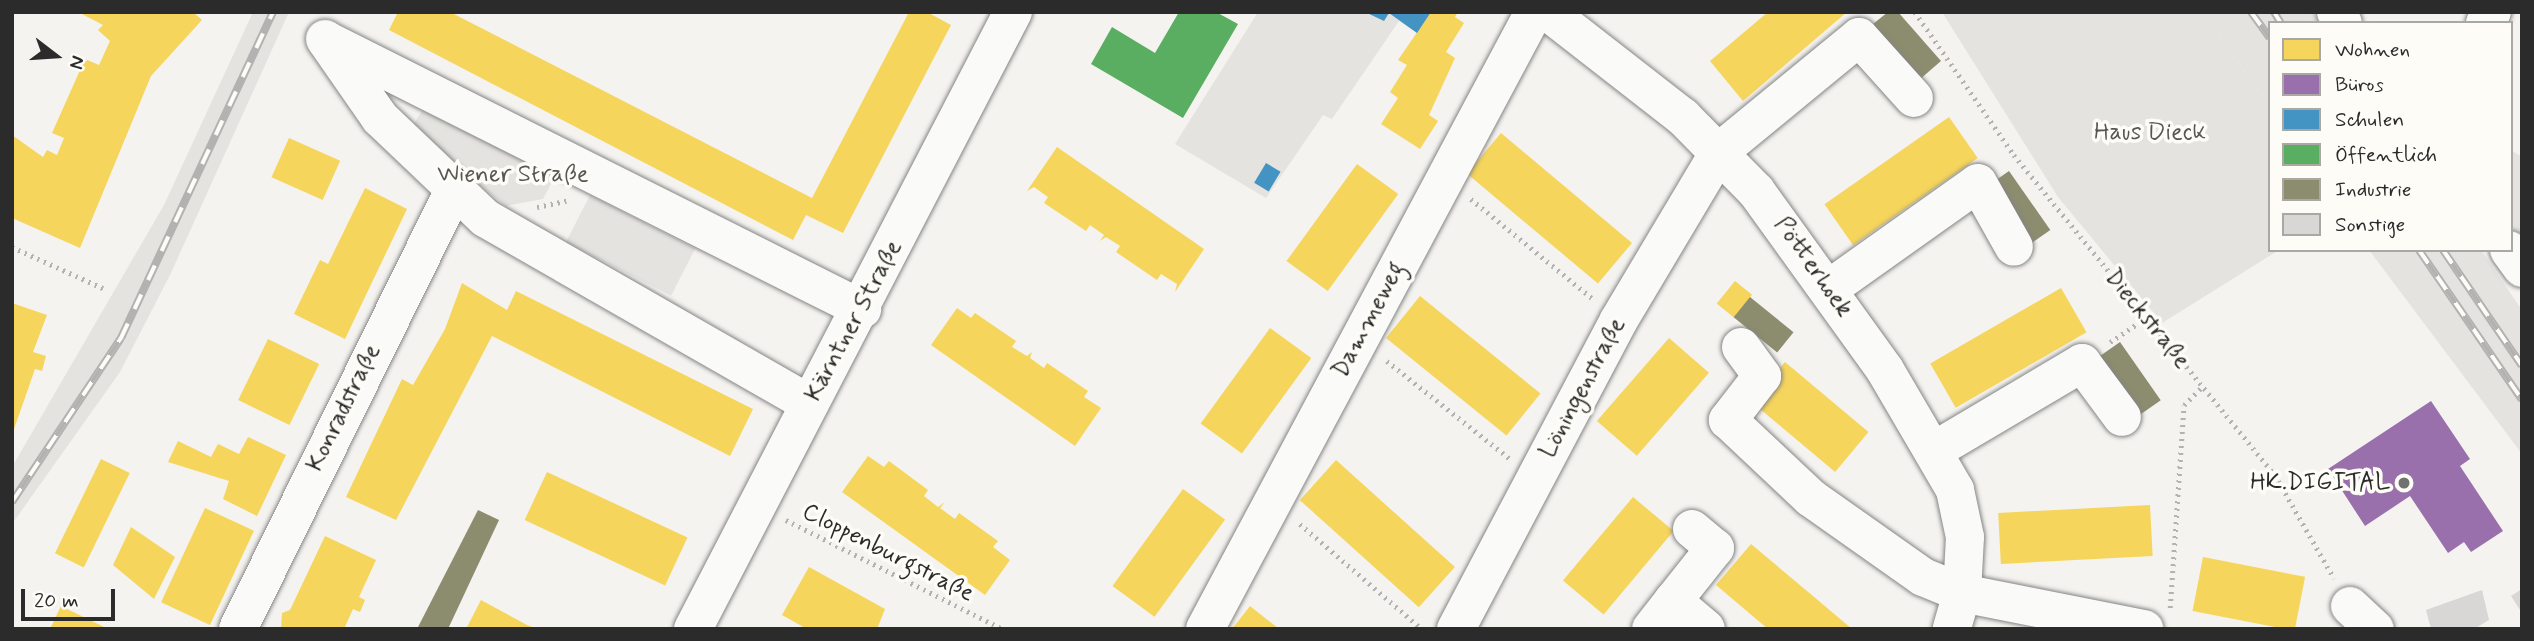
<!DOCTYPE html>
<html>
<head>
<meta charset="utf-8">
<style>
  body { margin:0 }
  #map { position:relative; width:2534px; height:641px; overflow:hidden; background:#f4f3f0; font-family:Mynerve,sans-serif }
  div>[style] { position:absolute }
  .built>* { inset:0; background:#e4e3df }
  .green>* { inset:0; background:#e4e3e0; transform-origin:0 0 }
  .homes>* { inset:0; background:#f6d55c; transform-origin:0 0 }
  .offices>* { inset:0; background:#9970ab }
  .schools>* { inset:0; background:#4393c3; transform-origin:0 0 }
  .public>* { inset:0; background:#5aae61 }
  .industry>* { inset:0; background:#8c8c6e; transform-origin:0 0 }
  .building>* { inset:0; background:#d8d7d5 }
  .path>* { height:4.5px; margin-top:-2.25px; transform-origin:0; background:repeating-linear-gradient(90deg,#b3b2b1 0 2px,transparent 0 7px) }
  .roads { filter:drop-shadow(0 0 2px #858584) drop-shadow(0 0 2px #858584) }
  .minor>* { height:38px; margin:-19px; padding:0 19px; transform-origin:19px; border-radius:19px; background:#fafaf8 }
  .rail>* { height:8px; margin-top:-4px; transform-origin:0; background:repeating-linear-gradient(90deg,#fdfcf7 0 16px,#b3b2b1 0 32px); box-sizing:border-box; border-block:2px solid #b3b2b1 }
  .dots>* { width:19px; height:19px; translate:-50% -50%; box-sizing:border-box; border:4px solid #fdfcf7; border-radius:50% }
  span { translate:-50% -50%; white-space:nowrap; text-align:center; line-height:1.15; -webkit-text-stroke:7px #fdfcf7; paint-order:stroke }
  .park-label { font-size:24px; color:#565655 }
  .street-label { font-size:24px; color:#2b2b2b }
  .poi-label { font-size:24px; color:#2b2b2b }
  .right { translate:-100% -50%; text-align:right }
  .frame { position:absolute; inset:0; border:14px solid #2b2b2b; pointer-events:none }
  .legend { position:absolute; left:2268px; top:21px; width:245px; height:231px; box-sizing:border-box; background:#fdfcf7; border:2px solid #a9a8a5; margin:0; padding:9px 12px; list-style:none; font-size:21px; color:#2b2b2b }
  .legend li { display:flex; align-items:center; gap:14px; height:35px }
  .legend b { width:35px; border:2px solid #a9a8a5 }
  .north { position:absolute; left:21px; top:21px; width:70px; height:70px; -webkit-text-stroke:5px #fdfcf7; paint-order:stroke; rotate:107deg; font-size:19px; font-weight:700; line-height:28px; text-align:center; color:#2b2b2b }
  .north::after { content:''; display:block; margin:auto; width:24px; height:32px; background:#2b2b2b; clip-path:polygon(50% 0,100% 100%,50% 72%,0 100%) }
  .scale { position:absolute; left:21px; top:589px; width:94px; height:32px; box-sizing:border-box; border:4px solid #2b2b2b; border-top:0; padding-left:9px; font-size:21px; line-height:24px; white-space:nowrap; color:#2b2b2b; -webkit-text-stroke:5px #fdfcf7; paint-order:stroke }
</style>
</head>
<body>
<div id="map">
  <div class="built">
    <div style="clip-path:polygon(253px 12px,289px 12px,171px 273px,120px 372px,12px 524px,12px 467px,164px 205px)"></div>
    <div style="clip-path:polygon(1258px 12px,1431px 12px,1417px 33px,1399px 21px,1332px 119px,1323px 115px,1266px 198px,1175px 144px)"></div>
    <div style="clip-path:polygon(2203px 12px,2313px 12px,2320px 23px,2270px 23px,2270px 108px)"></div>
    <div style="clip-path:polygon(2369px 250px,2481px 250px,2522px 310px,2522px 454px)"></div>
  </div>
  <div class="green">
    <div style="clip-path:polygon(1942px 12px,2203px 12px,2270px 108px,2270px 250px,2279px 250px,2162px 323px,2058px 197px)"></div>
    <div style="clip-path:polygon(429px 100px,560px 167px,543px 199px,506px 206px,467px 175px,413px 125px)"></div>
    <div style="clip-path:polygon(2511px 150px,2522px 157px,2522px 242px,2511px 228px)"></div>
    <div style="left:590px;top:195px;width:118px;height:53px;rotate:27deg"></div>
  </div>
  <div class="homes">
    <div style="clip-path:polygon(78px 12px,193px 12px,202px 20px,151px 76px,80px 248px,12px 218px,12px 135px,43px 157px,47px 150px,57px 155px,64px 138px,52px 133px,85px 59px,99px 65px,110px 41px,98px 30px,103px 25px)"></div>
    <div style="clip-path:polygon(398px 12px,450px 12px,812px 198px,909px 12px,927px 12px,951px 25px,843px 233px,806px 215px,793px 240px,389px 30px)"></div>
    <div style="clip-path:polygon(1431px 12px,1458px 12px,1455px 17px,1464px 23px,1446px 52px,1455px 58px,1429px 115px,1438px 121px,1420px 149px,1381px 124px,1398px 98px,1390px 92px,1407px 65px,1398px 60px)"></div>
    <div style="clip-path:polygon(1768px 12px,1847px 12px,1743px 101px,1710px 61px)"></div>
    <div style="left:1949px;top:117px;width:50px;height:152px;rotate:55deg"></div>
    <div style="left:1501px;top:133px;width:171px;height:53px;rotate:40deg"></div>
    <div style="left:289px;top:138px;width:56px;height:43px;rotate:24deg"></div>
    <div style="clip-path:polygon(1057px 147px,1204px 249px,1175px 292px,1177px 284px,1161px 274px,1157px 280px,1116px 252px,1120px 246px,1106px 237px,1100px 241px,1104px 235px,1090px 225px,1086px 231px,1044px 203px,1048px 197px,1034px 187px,1027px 191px)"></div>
    <div style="left:1357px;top:164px;width:51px;height:120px;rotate:36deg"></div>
    <div style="clip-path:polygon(365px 188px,407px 209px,345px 339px,294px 314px,320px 260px,328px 264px)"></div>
    <div style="left:1735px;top:281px;width:22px;height:29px;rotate:39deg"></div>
    <div style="clip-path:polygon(462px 283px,507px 310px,516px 291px,753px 409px,730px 456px,492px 336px,396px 520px,346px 497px,402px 379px,413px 385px,445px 329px)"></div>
    <div style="left:2061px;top:288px;width:51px;height:151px;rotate:60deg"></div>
    <div style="left:1420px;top:296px;width:155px;height:54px;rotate:39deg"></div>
    <div style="clip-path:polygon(12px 303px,47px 315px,33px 352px,46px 356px,42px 371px,35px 369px,13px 432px)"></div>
    <div style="clip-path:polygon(957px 308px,971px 318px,975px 313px,1016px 341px,1012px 347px,1027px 356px,1032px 352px,1030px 358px,1044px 368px,1047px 363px,1088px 391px,1084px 397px,1101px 408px,1075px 446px,931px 345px)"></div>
    <div style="left:1270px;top:328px;width:51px;height:118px;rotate:36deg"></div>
    <div style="left:1669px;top:338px;width:53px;height:110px;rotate:41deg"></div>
    <div style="left:268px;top:339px;width:57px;height:68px;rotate:26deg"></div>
    <div style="left:1785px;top:362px;width:109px;height:52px;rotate:40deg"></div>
    <div style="clip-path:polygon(248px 437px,286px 455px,257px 516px,223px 499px,229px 481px,168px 462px,178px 441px,211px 457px,218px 444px,239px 454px)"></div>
    <div style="clip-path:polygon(868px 456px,884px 467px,889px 461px,928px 490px,924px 496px,938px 507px,945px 502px,940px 508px,955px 519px,959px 513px,998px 541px,993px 547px,1010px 560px,985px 595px,842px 492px)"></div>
    <div style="left:101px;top:459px;width:32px;height:105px;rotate:26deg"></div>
    <div style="left:1336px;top:460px;width:160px;height:54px;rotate:42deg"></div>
    <div style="left:547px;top:472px;width:155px;height:53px;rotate:25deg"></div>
    <div style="left:1183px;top:489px;width:52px;height:120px;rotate:36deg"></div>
    <div style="left:1633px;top:497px;width:53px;height:109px;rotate:40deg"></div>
    <div style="left:2150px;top:505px;width:51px;height:152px;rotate:87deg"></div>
    <div style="left:205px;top:508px;width:54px;height:104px;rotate:25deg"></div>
    <div style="clip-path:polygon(131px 527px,175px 557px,154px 599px,113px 565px)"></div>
    <div style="clip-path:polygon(325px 536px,376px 560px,359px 597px,365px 600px,360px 612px,353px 609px,344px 629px,281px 629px,282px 613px,290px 610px)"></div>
    <div style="clip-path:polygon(1751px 544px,1813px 596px,1852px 629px,1768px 629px,1716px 585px)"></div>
    <div style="left:2203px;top:557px;width:104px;height:55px;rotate:11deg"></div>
    <div style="clip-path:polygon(809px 567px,885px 609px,877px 629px,807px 629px,782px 615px)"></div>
    <div style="clip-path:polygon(481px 600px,527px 625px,538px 629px,466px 629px)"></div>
    <div style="clip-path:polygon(61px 606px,102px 626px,107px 629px,50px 629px)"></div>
    <div style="clip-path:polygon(1250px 606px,1279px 629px,1232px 629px)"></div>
  </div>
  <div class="offices">
    <div style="clip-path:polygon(2431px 401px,2470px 459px,2460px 466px,2503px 531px,2471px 552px,2464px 542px,2448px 553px,2410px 496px,2365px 526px,2328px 469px)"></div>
  </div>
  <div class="schools">
    <div style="clip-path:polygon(1365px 12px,1431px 12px,1417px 33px,1389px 13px,1384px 21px)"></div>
    <div style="left:1266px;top:163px;width:17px;height:23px;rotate:31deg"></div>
  </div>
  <div class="public">
    <div style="clip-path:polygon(1179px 12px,1216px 12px,1238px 24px,1183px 118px,1091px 64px,1112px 27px,1155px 53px)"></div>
  </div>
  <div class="industry">
    <div style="clip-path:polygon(1888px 12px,1898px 12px,1941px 61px,1919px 80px,1873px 24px)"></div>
    <div style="left:2009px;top:171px;width:72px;height:24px;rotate:55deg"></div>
    <div style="left:1750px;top:297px;width:56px;height:26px;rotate:39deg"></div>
    <div style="left:2120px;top:342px;width:71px;height:27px;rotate:55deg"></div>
    <div style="clip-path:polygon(478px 510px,499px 520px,448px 629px,417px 629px)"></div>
  </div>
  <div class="building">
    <div style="clip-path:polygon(2522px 589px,2522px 613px,2511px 596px)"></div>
    <div style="clip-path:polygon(2482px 590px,2489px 620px,2474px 629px,2431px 629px,2426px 610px)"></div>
  </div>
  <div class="path">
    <div style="left:1915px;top:12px;width:174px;rotate:55.3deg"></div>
    <div style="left:2014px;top:155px;width:413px;rotate:50.8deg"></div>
    <div style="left:2275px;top:475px;width:119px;rotate:60.2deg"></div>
    <div style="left:1471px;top:199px;width:156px;rotate:39.3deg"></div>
    <div style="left:537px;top:207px;width:30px;rotate:-12deg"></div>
    <div style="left:12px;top:247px;width:100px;rotate:24.3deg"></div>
    <div style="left:2110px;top:342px;width:43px;rotate:-33.7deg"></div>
    <div style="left:1387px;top:361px;width:156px;rotate:38.5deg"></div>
    <div style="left:786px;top:520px;width:243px;rotate:26.7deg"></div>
    <div style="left:1300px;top:524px;width:160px;rotate:40.7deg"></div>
    <div style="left:2170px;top:608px;width:203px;rotate:-86.1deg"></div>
    <div style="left:2184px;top:405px;width:27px;rotate:-45deg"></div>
  </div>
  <div class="roads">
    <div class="minor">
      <div style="left:1548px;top:12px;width:171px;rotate:37.9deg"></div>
      <div style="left:1683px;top:117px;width:104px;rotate:45.4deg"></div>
      <div style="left:1756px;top:191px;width:221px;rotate:54.2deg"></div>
      <div style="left:1885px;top:370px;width:139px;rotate:59.7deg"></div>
      <div style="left:1955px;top:490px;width:48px;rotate:78deg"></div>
      <div style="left:1965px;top:537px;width:56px;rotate:93.1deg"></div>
      <div style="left:1962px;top:593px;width:37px;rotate:106deg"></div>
      <div style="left:2336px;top:12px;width:13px;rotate:58deg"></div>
      <div style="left:2485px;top:23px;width:13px;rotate:-58deg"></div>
      <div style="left:325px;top:39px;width:96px;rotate:55.2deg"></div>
      <div style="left:380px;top:118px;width:145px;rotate:43.6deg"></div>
      <div style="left:485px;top:218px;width:374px;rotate:29.8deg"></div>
      <div style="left:326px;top:40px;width:600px;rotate:26.65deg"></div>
      <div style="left:2509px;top:250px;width:22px;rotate:54deg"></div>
      <div style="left:1830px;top:288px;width:181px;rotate:-35.4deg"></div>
      <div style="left:1978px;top:183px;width:73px;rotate:60.6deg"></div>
      <div style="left:1741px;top:347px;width:36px;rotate:54deg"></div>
      <div style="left:1762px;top:376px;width:56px;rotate:127.7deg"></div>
      <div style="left:1728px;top:420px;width:114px;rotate:43.2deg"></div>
      <div style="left:1811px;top:498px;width:137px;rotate:35.2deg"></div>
      <div style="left:1923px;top:577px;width:42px;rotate:22.3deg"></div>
      <div style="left:1962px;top:593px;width:186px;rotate:11.2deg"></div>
      <div style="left:1935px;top:450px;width:171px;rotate:-30.6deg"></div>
      <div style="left:2082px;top:363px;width:67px;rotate:53.5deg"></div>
      <div style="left:1692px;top:529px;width:30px;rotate:40deg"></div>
      <div style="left:1715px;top:548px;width:68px;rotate:128.4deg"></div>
      <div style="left:1673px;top:601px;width:43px;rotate:40.3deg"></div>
      <div style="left:2350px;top:606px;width:34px;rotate:43deg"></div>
      <div style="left:238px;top:629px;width:489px;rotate:-63.8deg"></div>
      <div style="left:693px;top:629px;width:695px;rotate:-62.59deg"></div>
      <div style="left:1205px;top:629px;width:699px;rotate:-61.93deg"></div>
      <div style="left:1456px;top:629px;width:349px;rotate:-62.2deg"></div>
      <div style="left:1619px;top:320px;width:196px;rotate:-59.2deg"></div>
      <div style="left:1719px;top:152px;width:181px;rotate:-39.4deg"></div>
      <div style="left:1859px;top:37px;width:82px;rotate:48deg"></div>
      <div style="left:1651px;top:629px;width:36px;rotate:-52deg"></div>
    </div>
  </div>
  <div class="rail">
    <div style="left:2251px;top:12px;width:32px;rotate:54deg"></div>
    <div style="left:2274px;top:12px;width:13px;rotate:58deg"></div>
    <div style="left:2419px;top:250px;width:182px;rotate:55.5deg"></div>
    <div style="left:2443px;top:250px;width:140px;rotate:55.7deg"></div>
    <div style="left:12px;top:502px;width:197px;rotate:-56.4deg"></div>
    <div style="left:121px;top:338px;width:360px;rotate:-65deg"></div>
  </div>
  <div class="dots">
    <div style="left:2404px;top:483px;background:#717170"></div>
  </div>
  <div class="park-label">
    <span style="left:2150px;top:133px">Haus Dieck</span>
    <span style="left:513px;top:175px">Wiener Straße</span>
  </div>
  <div class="street-label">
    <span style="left:1813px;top:267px;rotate:54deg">Pötterhoek</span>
    <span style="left:2147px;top:319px;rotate:51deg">Dieckstraße</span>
    <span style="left:1369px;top:320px;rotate:-62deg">Dammeweg</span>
    <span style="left:854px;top:321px;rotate:-62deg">Kärntner Straße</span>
    <span style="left:1583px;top:388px;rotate:-62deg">Löningenstraße</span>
    <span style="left:344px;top:408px;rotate:-64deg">Konradstraße</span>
    <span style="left:888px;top:553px;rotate:27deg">Cloppenburgstraße</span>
  </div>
  <div class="poi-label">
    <span class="right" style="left:2390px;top:483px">HK.DIGITAL</span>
  </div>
  <div class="frame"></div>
  <ul class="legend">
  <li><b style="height:19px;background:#f6d55c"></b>Wohnen</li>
  <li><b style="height:19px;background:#9970ab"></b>Büros</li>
  <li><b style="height:19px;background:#4393c3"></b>Schulen</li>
  <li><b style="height:19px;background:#5aae61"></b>Öffentlich</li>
  <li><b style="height:19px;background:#8c8c6e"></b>Industrie</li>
  <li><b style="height:19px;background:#d8d7d5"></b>Sonstige</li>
  </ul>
  <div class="north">N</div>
  <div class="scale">20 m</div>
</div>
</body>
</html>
